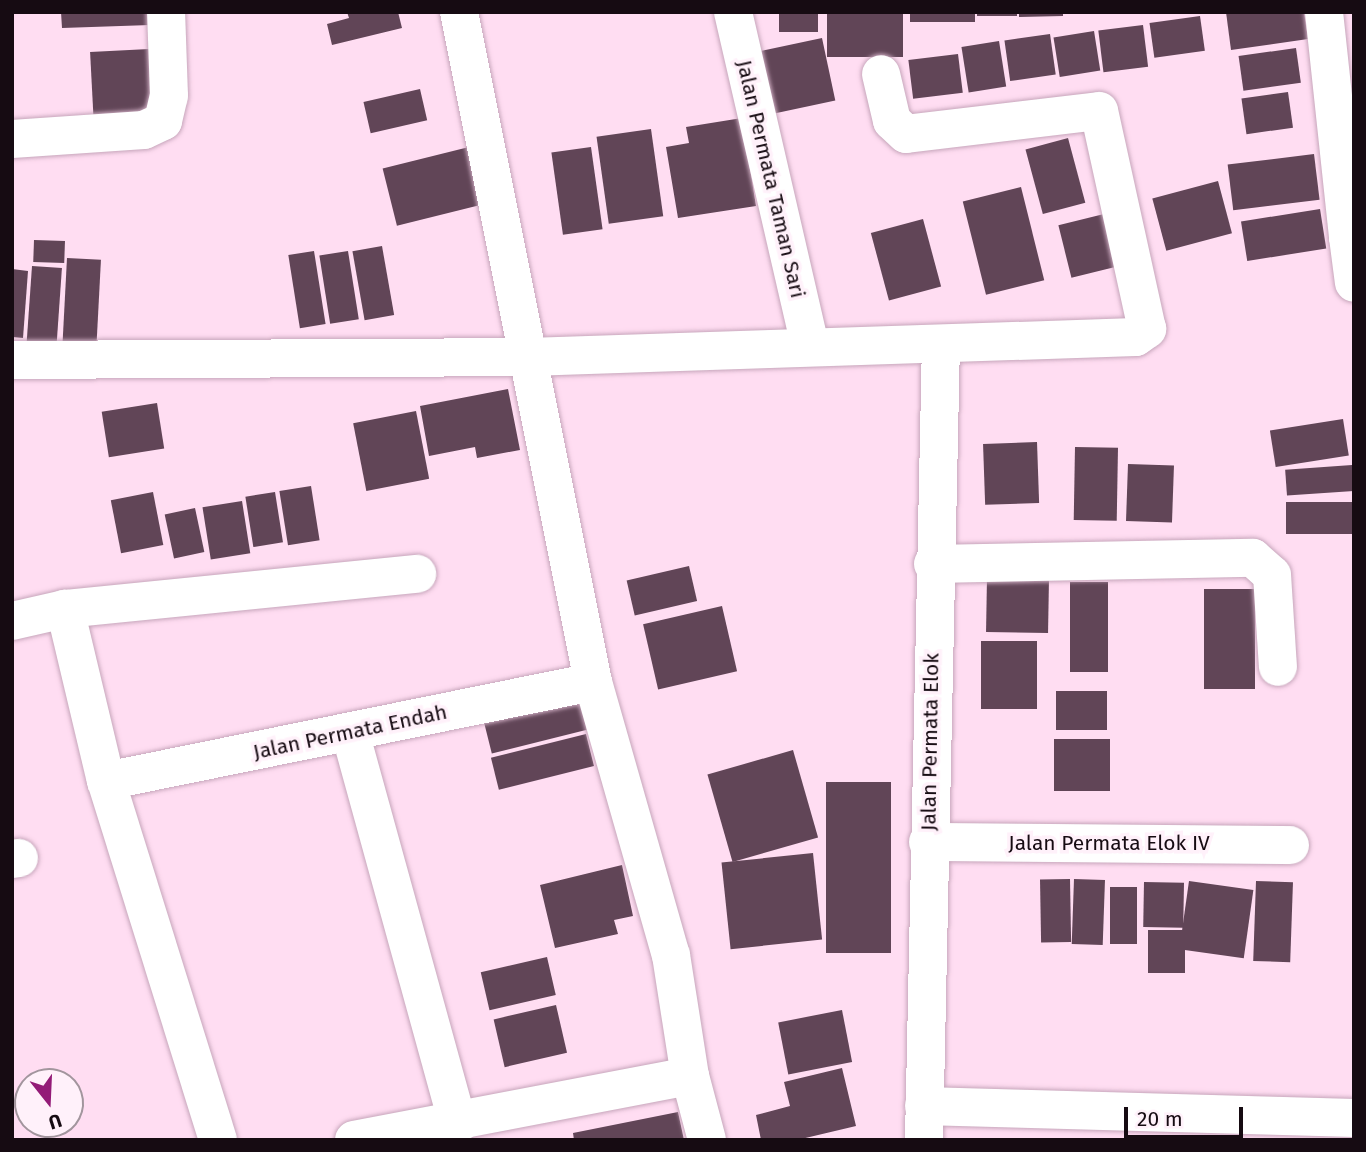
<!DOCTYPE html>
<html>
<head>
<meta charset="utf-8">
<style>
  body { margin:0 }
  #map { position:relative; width:1366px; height:1152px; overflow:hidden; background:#ffddf2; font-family:"Fira Sans",sans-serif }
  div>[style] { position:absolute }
  .building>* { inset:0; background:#614557; transform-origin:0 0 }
  .roads { filter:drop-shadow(0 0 2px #c7a6bb) drop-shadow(0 0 2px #c7a6bb) }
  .minor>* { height:38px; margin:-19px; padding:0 19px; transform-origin:19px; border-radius:19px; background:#fff }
  .tertiary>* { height:38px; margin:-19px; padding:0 19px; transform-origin:19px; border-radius:19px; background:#fff }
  span { translate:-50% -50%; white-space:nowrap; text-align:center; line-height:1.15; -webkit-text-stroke:7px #fff1fa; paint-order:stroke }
  .street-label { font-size:21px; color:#160b12 }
  .frame { position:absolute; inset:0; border:14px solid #160b12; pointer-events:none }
  .north { position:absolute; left:14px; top:1068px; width:70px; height:70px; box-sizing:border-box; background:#fff1fa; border:2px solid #a2959d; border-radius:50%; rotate:162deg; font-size:19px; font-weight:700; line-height:28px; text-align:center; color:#160b12 }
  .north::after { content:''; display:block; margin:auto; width:24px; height:32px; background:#931b77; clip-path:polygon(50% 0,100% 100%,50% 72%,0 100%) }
  .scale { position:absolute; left:1124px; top:1107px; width:119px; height:32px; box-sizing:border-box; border:4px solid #160b12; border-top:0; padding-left:9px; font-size:21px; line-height:24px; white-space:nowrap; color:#160b12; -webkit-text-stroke:5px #fff1fa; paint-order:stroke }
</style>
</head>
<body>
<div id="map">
  <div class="building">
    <div style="clip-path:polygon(61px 12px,149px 12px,150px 25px,62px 28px)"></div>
    <div style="clip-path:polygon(347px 12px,398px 12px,402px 28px,332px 45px,327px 24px,349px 18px)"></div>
    <div style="left:779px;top:12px;width:39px;height:20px"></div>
    <div style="left:827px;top:12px;width:76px;height:45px"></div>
    <div style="left:910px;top:12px;width:65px;height:10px"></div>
    <div style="left:977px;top:12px;width:40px;height:4px"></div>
    <div style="clip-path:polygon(1019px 12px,1063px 12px,1063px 16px,1019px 17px)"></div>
    <div style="clip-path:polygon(1226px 12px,1304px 12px,1308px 39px,1231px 50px)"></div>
    <div style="left:1200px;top:16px;width:35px;height:51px;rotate:82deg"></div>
    <div style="left:1143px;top:25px;width:42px;height:45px;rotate:83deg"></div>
    <div style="left:1094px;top:31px;width:40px;height:41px;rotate:81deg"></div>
    <div style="left:1050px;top:34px;width:41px;height:46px;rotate:82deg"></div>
    <div style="left:822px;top:38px;width:64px;height:72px;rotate:78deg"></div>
    <div style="left:999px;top:41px;width:46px;height:38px;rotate:81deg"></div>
    <div style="left:1296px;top:48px;width:35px;height:58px;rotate:82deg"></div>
    <div style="left:149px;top:49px;width:67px;height:59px;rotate:87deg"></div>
    <div style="left:958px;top:54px;width:39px;height:50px;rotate:83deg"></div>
    <div style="left:420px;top:89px;width:32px;height:58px;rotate:77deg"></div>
    <div style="left:1288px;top:92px;width:36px;height:47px;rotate:82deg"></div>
    <div style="clip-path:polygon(742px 118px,756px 206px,678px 218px,666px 147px,689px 143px,686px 127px)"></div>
    <div style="left:651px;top:129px;width:88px;height:55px;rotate:82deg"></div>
    <div style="left:1068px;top:138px;width:67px;height:44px;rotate:75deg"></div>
    <div style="left:469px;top:147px;width:59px;height:89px;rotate:76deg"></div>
    <div style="left:591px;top:147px;width:83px;height:40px;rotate:82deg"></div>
    <div style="left:1314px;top:154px;width:46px;height:87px;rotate:83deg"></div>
    <div style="left:1218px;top:181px;width:54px;height:68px;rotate:75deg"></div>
    <div style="left:1021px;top:187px;width:96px;height:60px;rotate:76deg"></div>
    <div style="left:1320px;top:209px;width:40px;height:80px;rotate:81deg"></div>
    <div style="left:1104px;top:214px;width:54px;height:47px;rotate:76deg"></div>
    <div style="left:923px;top:219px;width:70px;height:54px;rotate:75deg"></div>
    <div style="left:34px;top:240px;width:31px;height:22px;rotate:2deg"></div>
    <div style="left:382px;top:246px;width:70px;height:30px;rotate:80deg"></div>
    <div style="left:314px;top:251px;width:74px;height:26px;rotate:81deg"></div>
    <div style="left:348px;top:251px;width:69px;height:29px;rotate:81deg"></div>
    <div style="left:67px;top:258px;width:34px;height:84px;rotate:3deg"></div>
    <div style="left:32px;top:266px;width:30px;height:79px;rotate:4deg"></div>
    <div style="clip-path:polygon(12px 269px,28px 271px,23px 338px,12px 337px)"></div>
    <div style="clip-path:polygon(508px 389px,520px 450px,477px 458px,475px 447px,429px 456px,420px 406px)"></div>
    <div style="left:157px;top:403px;width:46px;height:56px;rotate:81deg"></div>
    <div style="left:416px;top:411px;width:69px;height:64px;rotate:79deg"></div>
    <div style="left:1343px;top:419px;width:37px;height:74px;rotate:81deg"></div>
    <div style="left:1037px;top:442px;width:61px;height:54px;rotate:88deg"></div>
    <div style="left:1075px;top:447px;width:43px;height:73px;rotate:1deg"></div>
    <div style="left:1128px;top:464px;width:46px;height:57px;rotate:2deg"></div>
    <div style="left:1352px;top:465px;width:26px;height:67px;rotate:86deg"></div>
    <div style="left:311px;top:486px;width:55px;height:32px;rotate:81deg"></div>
    <div style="left:153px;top:492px;width:54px;height:43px;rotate:79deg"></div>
    <div style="left:275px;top:492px;width:51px;height:30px;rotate:81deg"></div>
    <div style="left:242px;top:501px;width:53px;height:40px;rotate:81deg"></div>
    <div style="left:1354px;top:502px;width:32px;height:68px;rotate:90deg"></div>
    <div style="left:195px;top:508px;width:45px;height:31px;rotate:78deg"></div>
    <div style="left:689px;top:566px;width:36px;height:64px;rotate:77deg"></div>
    <div style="left:1049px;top:578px;width:55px;height:62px;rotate:91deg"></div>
    <div style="left:1070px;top:582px;width:38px;height:90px"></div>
    <div style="left:1204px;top:589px;width:51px;height:100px"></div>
    <div style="left:722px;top:606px;width:67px;height:81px;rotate:77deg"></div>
    <div style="left:981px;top:641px;width:56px;height:68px"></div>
    <div style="left:577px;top:690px;width:41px;height:98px;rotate:76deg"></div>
    <div style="left:1107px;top:691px;width:39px;height:51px;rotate:90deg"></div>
    <div style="left:586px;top:734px;width:33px;height:98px;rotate:76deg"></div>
    <div style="left:1054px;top:739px;width:56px;height:52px"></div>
    <div style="left:793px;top:750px;width:91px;height:89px;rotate:74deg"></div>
    <div style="left:891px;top:782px;width:171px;height:65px;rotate:90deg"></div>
    <div style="left:813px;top:853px;width:87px;height:92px;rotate:84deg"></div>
    <div style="clip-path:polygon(622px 865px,633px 916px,614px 920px,618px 934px,555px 948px,540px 885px)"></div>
    <div style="left:1070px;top:879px;width:63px;height:30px;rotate:89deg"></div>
    <div style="left:1074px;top:879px;width:31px;height:65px;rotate:2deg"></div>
    <div style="left:1189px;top:881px;width:65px;height:69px;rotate:8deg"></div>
    <div style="left:1256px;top:881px;width:37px;height:80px;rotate:2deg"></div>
    <div style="left:1144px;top:882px;width:40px;height:45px;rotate:1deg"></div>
    <div style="left:1110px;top:887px;width:27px;height:57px"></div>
    <div style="left:1148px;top:930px;width:37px;height:43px"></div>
    <div style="left:547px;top:957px;width:39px;height:68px;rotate:77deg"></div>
    <div style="left:556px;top:1005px;width:49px;height:64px;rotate:77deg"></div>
    <div style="left:842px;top:1010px;width:53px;height:65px;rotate:79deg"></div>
    <div style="clip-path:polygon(842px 1068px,856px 1126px,797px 1140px,761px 1140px,756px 1115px,790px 1106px,784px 1082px)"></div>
    <div style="clip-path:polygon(678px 1112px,684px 1140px,574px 1140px,573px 1133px)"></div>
  </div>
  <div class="roads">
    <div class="minor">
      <div style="left:459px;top:12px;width:683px;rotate:78.69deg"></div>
      <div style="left:593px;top:682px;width:284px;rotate:74.1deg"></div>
      <div style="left:671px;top:955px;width:122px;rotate:81.1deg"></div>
      <div style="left:733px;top:12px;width:343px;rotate:77deg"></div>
      <div style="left:1324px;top:12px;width:226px;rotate:83.9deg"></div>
      <div style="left:1348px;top:237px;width:6px"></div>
      <div style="left:12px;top:139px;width:132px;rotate:-3.9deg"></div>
      <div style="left:144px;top:130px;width:21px;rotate:-25deg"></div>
      <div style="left:163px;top:121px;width:26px;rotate:-77deg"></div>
      <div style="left:169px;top:96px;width:84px;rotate:-92deg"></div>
      <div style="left:1348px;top:237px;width:46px;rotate:82.6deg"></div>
      <div style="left:12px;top:360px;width:516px;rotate:-0.33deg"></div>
      <div style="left:528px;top:357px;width:608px;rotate:-1.88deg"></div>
      <div style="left:1136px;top:337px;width:14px;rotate:-36deg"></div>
      <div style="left:1147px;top:329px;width:223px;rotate:-102.4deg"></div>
      <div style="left:1099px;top:111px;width:194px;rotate:173.2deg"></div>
      <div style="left:906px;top:134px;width:19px;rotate:-137deg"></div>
      <div style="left:892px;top:121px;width:48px;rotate:-103.2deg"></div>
      <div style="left:933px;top:564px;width:320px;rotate:-1.1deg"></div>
      <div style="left:1253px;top:558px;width:25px;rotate:42deg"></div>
      <div style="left:1272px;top:575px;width:92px;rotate:86.3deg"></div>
      <div style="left:12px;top:621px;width:54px;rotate:-12.8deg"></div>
      <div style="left:350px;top:732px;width:407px;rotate:74.6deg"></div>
      <div style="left:106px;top:781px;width:497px;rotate:-11.5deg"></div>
      <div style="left:928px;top:842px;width:362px;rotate:0.5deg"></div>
      <div style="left:12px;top:859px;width:7px;rotate:-8deg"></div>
      <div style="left:924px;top:1106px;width:430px;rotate:1.6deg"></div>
      <div style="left:218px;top:1140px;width:376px;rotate:-107.3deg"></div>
      <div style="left:106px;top:781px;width:177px;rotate:-103.4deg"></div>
      <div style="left:65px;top:609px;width:354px;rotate:-5.7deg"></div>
      <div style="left:924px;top:1140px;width:796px;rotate:-88.78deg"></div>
    </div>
    <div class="tertiary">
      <div style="left:354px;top:1140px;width:342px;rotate:-10.8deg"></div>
      <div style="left:690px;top:1076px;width:66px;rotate:75.1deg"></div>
    </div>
  </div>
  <div class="street-label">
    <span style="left:771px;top:179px;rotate:77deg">Jalan Permata Taman Sari</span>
    <span style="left:350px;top:732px;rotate:-12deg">Jalan Permata Endah</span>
    <span style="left:930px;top:742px;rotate:-89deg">Jalan Permata Elok</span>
    <span style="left:1109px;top:843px">Jalan Permata Elok IV</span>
  </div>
  <div class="frame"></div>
  <div class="north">U</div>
  <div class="scale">20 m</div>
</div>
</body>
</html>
